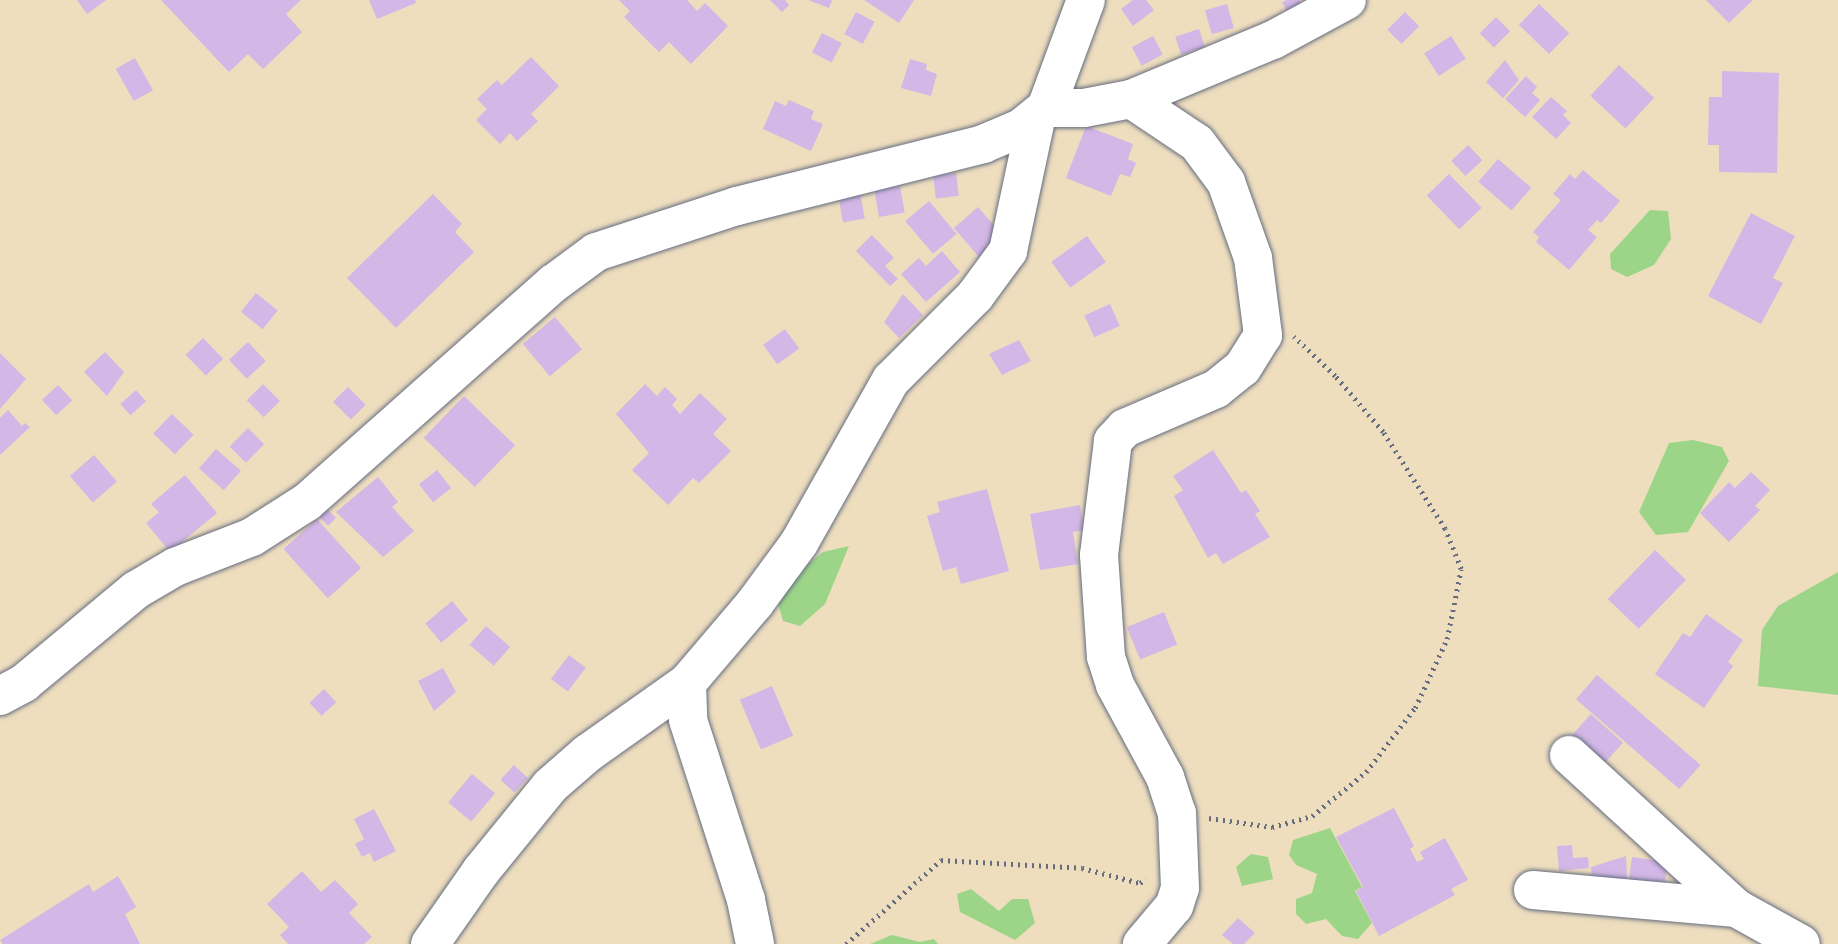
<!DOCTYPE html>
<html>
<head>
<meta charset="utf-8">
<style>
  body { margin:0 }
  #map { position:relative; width:1838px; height:944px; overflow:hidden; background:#eedebe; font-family:Dekko,sans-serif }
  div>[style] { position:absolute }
  .green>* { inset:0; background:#9cd588 }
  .building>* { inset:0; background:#d3b7e6; transform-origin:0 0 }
  .path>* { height:4.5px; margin-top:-2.25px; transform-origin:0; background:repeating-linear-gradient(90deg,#656c80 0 2px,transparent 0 7px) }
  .roads { filter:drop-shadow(0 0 2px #656c80) drop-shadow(0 0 2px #656c80) }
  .minor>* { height:38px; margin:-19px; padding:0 19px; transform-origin:19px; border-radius:19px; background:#fff }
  span { translate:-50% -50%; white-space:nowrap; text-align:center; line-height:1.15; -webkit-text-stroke:5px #f7f3e8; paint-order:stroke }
</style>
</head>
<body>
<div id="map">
  <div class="green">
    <div style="clip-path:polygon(1650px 210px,1668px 211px,1671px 239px,1654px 265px,1627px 277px,1611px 269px,1610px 254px)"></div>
    <div style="clip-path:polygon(1693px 440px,1722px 447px,1729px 461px,1688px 532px,1656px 535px,1639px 512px,1669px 443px)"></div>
    <div style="clip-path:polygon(849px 546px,825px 604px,800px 626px,783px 621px,777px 600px,795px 574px,823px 552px)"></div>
    <div style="clip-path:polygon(1838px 572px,1838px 695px,1758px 686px,1762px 630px,1778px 606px)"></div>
    <div style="clip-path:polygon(1330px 828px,1362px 887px,1355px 891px,1372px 923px,1358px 939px,1342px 936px,1326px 919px,1306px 924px,1296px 914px,1296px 899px,1312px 893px,1317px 874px,1296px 865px,1289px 855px,1293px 840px)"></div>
    <div style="clip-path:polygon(1251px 854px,1268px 857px,1273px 879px,1242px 886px,1236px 867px)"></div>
    <div style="clip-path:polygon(971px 889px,999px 911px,1012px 899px,1028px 899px,1035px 923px,1015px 940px,960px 912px,957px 894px)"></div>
    <div style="clip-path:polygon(892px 935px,920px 942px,934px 939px,938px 944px,870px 944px)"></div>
  </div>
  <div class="building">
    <div style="clip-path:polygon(77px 0,106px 0,87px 14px)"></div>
    <div style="clip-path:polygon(161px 0,301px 0,286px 14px,302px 32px,263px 69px,248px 54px,229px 72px)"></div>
    <div style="clip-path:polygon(369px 0,415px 0,416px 3px,377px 19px)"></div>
    <div style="clip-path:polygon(619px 0,687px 0,697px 11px,705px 3px,728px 26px,691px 64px,669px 42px,659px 52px,624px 17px,630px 11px)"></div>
    <div style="clip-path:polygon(770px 0,785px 0,789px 5px,782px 12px)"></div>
    <div style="clip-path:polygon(808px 0,832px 0,829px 8px)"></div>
    <div style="clip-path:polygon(864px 0,914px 0,899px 23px)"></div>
    <div style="clip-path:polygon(1133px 0,1146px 0,1154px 10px,1133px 26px,1121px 9px)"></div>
    <div style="clip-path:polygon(1287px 0,1299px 0,1302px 7px,1289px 15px,1282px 2px)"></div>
    <div style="clip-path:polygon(1706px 0,1753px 0,1729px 23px)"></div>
    <div style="left:1227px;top:4px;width:25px;height:23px;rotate:74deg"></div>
    <div style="left:1539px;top:4px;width:42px;height:29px;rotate:44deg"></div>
    <div style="left:856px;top:12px;width:21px;height:25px;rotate:28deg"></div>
    <div style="left:1405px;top:12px;width:20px;height:25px;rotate:45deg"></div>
    <div style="left:1496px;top:17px;width:20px;height:23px;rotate:45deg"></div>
    <div style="left:1199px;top:29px;width:19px;height:25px;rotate:72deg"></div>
    <div style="left:822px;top:33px;width:22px;height:22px;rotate:27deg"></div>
    <div style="left:1153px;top:36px;width:21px;height:24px;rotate:62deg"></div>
    <div style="left:1451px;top:36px;width:27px;height:32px;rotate:57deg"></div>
    <div style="clip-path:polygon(531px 57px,559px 86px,531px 114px,538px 121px,517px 141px,510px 133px,500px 144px,476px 120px,487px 109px,477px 99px,497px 80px,502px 85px)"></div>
    <div style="left:135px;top:58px;width:37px;height:22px;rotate:61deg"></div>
    <div style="clip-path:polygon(910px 59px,927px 64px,926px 70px,937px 74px,931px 96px,901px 88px)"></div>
    <div style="clip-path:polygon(1505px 60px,1519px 80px,1503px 98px,1486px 82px)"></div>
    <div style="left:1619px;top:65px;width:48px;height:42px;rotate:43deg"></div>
    <div style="clip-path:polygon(1722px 71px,1779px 73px,1777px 173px,1719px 172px,1719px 145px,1708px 145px,1709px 97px,1722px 97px)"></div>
    <div style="clip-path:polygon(1526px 76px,1537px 87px,1532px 93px,1540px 100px,1525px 117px,1505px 99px)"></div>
    <div style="clip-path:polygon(1551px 97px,1567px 111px,1563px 115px,1571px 123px,1556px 139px,1532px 117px)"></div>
    <div style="clip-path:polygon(789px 100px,814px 111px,811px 119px,823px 124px,811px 151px,763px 129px,775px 101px,786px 106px)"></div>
    <div style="clip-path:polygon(1086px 126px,1133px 144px,1128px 159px,1136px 163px,1130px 177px,1120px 174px,1111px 196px,1066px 178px)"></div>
    <div style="left:1468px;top:145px;width:21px;height:23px;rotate:47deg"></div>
    <div style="left:1498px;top:159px;width:44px;height:30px;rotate:41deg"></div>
    <div style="clip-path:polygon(1583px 170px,1620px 201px,1601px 223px,1597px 220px,1588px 230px,1597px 237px,1569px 270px,1536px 242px,1539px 237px,1533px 232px,1561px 200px,1553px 194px,1570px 174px,1575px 179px)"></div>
    <div style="left:956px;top:173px;width:23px;height:23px;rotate:83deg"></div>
    <div style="left:1449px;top:174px;width:47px;height:31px;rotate:46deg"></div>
    <div style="left:900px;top:186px;width:27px;height:26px;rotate:80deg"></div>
    <div style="left:860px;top:192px;width:27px;height:22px;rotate:80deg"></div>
    <div style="clip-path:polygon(433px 194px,462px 224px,455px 232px,474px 252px,396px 328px,347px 278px)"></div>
    <div style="left:929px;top:201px;width:43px;height:31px;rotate:50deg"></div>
    <div style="left:978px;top:207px;width:41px;height:32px;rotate:49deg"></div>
    <div style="clip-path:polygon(1751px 213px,1795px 236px,1773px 278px,1783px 283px,1761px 324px,1708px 296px)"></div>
    <div style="clip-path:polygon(872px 235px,894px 258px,885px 266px,898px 279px,890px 286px,856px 251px)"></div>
    <div style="left:1087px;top:236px;width:32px;height:44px;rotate:54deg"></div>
    <div style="clip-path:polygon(942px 251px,960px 272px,926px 302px,901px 274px,919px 258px,926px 266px)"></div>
    <div style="left:256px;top:293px;width:28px;height:24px;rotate:39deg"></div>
    <div style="clip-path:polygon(903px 294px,923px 315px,899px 338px,884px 322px)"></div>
    <div style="left:1110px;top:304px;width:24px;height:28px;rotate:66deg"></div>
    <div style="left:555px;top:317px;width:42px;height:42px;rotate:50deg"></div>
    <div style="left:785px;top:329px;width:24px;height:27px;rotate:54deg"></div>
    <div style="left:203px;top:338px;width:29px;height:24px;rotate:46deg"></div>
    <div style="clip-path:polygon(1019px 340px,1031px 361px,1002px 375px,989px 354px)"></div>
    <div style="left:248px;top:342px;width:26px;height:26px;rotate:47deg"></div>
    <div style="clip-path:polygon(105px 352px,124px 372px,107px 396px,84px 372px)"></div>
    <div style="clip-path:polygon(0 353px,26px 379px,0 409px)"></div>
    <div style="left:263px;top:384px;width:24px;height:23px;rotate:45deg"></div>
    <div style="clip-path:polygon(645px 384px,657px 396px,665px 387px,677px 399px,672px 405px,680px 414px,700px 393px,727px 419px,713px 434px,731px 451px,699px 483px,693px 478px,668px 505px,632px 470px,649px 453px,616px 414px)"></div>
    <div style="left:58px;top:385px;width:21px;height:22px;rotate:47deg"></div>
    <div style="left:348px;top:387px;width:25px;height:21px;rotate:45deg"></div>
    <div style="left:136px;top:390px;width:15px;height:21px;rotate:48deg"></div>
    <div style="left:464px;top:396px;width:71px;height:58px;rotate:44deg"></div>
    <div style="clip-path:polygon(8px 410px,22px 426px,25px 423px,30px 427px,0 455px,0 418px)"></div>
    <div style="left:172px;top:414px;width:30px;height:27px;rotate:44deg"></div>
    <div style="left:248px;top:428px;width:23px;height:26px;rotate:45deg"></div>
    <div style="left:216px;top:449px;width:33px;height:26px;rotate:41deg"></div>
    <div style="clip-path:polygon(1213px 450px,1241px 493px,1246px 490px,1260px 511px,1255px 514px,1270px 537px,1223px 564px,1216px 553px,1208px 558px,1174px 496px,1183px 490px,1173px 476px)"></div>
    <div style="left:94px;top:455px;width:35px;height:32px;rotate:49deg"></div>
    <div style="left:437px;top:470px;width:23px;height:23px;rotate:52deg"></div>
    <div style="clip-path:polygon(1751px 472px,1770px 490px,1755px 506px,1760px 510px,1729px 542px,1700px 513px,1729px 482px,1735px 488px)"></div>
    <div style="clip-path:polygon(185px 475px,217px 513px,170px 552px,146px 523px,159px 512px,151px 504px)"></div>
    <div style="clip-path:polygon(378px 477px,398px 502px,392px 507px,414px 531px,383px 557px,336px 512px)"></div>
    <div style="clip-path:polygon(987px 489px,1009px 571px,961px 584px,956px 567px,943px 571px,927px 516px,940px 512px,937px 502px)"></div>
    <div style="clip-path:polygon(1080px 505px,1084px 530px,1073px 532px,1078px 564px,1040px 570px,1030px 514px)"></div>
    <div style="left:326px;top:508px;width:14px;height:11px;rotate:45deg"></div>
    <div style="left:317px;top:519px;width:66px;height:45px;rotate:48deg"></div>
    <div style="left:1655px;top:550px;width:43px;height:68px;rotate:44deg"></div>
    <div style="left:452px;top:601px;width:25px;height:35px;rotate:50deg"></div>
    <div style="left:1164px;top:612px;width:35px;height:40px;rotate:68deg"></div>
    <div style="clip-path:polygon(1706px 614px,1743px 640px,1728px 662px,1733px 666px,1704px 708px,1655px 674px,1683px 633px,1690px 637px)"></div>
    <div style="left:486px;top:626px;width:32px;height:25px;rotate:41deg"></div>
    <div style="left:569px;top:655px;width:21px;height:30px;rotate:37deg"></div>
    <div style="clip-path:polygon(443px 668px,456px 692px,434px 711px,418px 681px)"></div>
    <div style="left:1597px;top:675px;width:137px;height:32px;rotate:41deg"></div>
    <div style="left:772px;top:686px;width:54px;height:35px;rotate:67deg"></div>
    <div style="left:324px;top:689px;width:18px;height:20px;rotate:47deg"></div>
    <div style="left:1591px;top:714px;width:43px;height:42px;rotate:42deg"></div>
    <div style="left:514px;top:765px;width:19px;height:20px;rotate:43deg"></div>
    <div style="left:472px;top:774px;width:30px;height:37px;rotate:40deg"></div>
    <div style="clip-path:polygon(1394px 808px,1414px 846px,1410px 849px,1417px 862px,1424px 859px,1420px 852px,1445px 838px,1468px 880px,1451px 889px,1455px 895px,1379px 936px,1356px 891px,1363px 887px,1336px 837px)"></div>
    <div style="clip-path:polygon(374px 809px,396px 851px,374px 862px,370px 853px,362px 857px,355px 844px,364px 839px,354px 819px)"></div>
    <div style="clip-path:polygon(1572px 845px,1573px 858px,1588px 857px,1589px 868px,1559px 871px,1557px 846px)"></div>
    <div style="clip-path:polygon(1626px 856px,1627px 880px,1592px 881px,1591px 867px)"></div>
    <div style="left:1632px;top:857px;width:36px;height:24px;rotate:8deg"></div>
    <div style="clip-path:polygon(302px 871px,321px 892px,335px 880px,358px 904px,349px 913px,372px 937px,364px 944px,288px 944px,280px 935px,289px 927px,267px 904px)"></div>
    <div style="clip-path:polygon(118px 876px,136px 907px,125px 914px,140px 944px,3px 944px,0 940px,89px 884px,93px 892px)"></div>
    <div style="clip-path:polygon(1238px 918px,1255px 933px,1244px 944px,1233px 944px,1222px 935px)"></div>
  </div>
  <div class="path">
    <div style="left:1209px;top:818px;width:64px;rotate:8.1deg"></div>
    <div style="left:1272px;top:827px;width:41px;rotate:-15.4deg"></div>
    <div style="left:1312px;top:816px;width:70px;rotate:-39.2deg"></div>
    <div style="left:1366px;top:772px;width:81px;rotate:-52.6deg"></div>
    <div style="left:1415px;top:708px;width:76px;rotate:-65.1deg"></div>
    <div style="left:1447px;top:639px;width:71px;rotate:-78.7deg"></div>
    <div style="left:1461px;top:569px;width:43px;rotate:-111.8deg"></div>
    <div style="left:1445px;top:529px;width:115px;rotate:-122.6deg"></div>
    <div style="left:1383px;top:432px;width:74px;rotate:-130.6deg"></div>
    <div style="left:1335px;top:376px;width:57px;rotate:-136.4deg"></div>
    <div style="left:846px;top:944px;width:127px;rotate:-41.5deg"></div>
    <div style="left:941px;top:860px;width:141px;rotate:3.2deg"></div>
    <div style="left:1082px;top:868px;width:60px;rotate:14.5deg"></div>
    <div style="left:1140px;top:883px;width:7px;rotate:-34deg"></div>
  </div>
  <div class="roads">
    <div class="minor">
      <div style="left:1131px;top:99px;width:79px;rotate:33.7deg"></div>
      <div style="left:1197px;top:143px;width:49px;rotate:53.4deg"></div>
      <div style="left:1226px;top:182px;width:81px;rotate:70.4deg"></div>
      <div style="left:1253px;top:258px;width:78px;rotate:82.6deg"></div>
      <div style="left:1263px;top:335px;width:39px;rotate:122deg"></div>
      <div style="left:1242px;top:368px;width:33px;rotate:141deg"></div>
      <div style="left:1216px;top:389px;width:99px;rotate:156.8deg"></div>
      <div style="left:1125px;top:428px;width:18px;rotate:133deg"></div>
      <div style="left:1113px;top:441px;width:115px;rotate:97deg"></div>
      <div style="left:1099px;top:555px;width:102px;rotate:86.1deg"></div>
      <div style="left:1106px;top:657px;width:29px;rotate:72deg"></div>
      <div style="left:1115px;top:685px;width:105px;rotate:61.5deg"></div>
      <div style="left:1165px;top:777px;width:38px;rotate:72deg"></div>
      <div style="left:1177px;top:813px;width:75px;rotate:87.7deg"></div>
      <div style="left:1180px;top:888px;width:19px;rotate:108deg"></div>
      <div style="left:1174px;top:906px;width:50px;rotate:130.1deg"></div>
      <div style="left:1046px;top:108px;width:38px"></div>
      <div style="left:1084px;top:108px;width:48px;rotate:-10.8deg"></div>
      <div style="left:1131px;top:99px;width:154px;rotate:-22.6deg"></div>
      <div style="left:1273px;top:40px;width:84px;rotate:-28.4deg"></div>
      <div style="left:687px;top:683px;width:37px;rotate:88deg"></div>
      <div style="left:688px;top:720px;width:189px;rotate:72.1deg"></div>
      <div style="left:746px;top:900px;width:45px;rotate:78.4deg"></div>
      <div style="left:0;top:696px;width:27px;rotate:-28deg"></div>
      <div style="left:24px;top:683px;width:146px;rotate:-39.7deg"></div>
      <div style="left:136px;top:590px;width:45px;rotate:-30.5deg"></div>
      <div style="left:175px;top:567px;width:83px;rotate:-21.3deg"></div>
      <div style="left:252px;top:537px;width:65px;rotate:-32.5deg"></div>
      <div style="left:307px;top:502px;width:330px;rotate:-41.6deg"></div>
      <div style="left:554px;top:283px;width:52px;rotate:-36.4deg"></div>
      <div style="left:596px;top:252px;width:148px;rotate:-18.1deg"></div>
      <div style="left:737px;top:206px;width:254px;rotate:-14.1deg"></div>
      <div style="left:983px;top:144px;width:41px;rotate:-22.8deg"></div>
      <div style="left:1021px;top:128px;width:32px;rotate:-39deg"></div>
      <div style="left:1046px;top:108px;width:115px;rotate:-69.7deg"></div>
      <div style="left:1569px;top:755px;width:226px;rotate:42.5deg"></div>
      <div style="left:1736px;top:908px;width:74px;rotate:29deg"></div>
      <div style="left:1533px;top:890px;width:204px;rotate:5.1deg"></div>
      <div style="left:430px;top:944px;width:89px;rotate:-55.1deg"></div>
      <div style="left:481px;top:871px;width:109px;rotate:-50.9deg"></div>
      <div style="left:550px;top:786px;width:50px;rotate:-41deg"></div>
      <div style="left:588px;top:753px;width:121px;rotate:-35.3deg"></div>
      <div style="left:687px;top:683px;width:105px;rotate:-49.6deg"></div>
      <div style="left:755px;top:603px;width:74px;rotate:-53.7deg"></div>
      <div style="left:799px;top:543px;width:187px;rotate:-60.6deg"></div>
      <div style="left:891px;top:380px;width:119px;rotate:-45deg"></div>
      <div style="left:975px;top:296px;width:56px;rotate:-53.7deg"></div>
      <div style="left:1008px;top:251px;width:135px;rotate:-78deg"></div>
    </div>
  </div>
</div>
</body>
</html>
